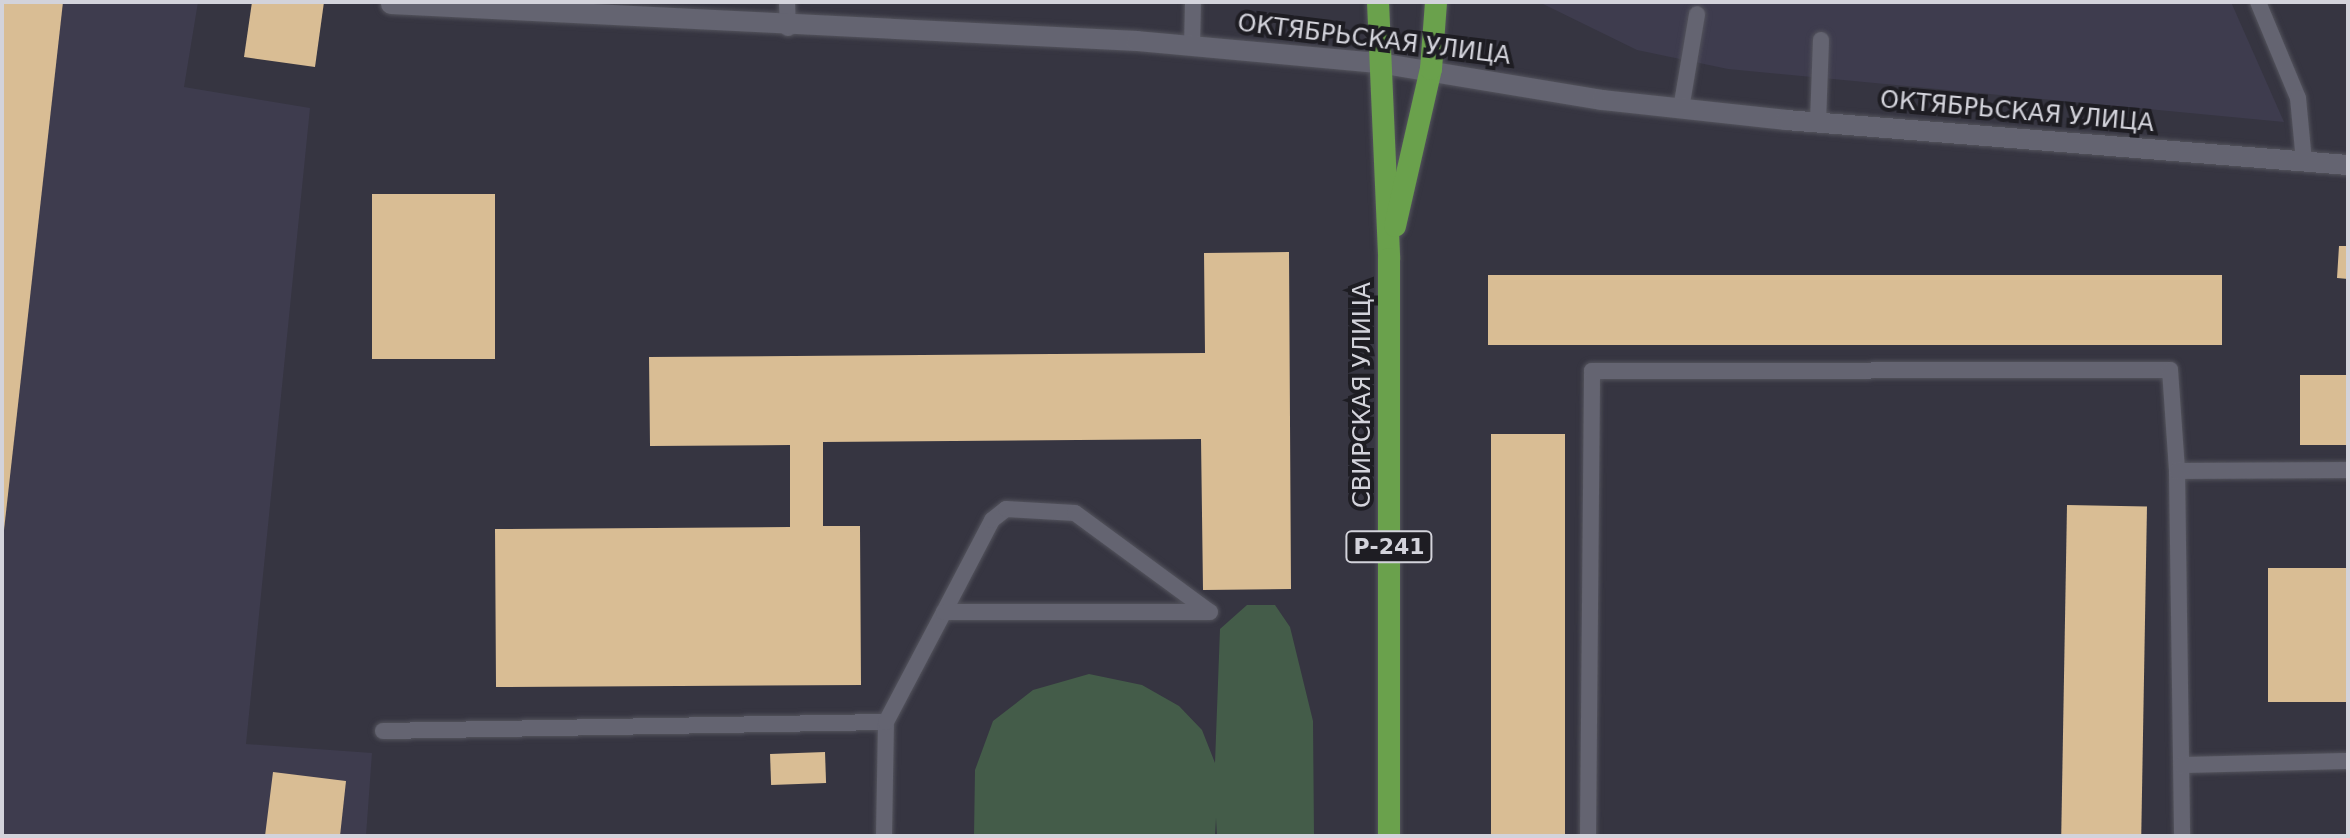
<!DOCTYPE html>
<html>
<head>
<meta charset="utf-8">
<style>
  body { margin:0 }
  #map { position:relative; width:2350px; height:838px; overflow:hidden; background:#363541; font-family:"DejaVu Sans",sans-serif }
  div>[style] { position:absolute }
  .built>* { inset:0; background:#3e3c4e }
  .green>* { inset:0; background:#445c49 }
  .building>* { inset:0; background:#d9bd94; transform-origin:0 0 }
  .roads { filter:drop-shadow(0 0 2px #54545d) drop-shadow(0 0 2px #54545d) }
  .service>* { height:16px; margin:-8px; padding:0 8px; transform-origin:8px; border-radius:8px; background:#646471 }
  .minor>* { height:20px; margin:-10px; padding:0 10px; transform-origin:10px; border-radius:10px; background:#646471 }
  .secondary>* { height:20px; margin:-10px; padding:0 10px; transform-origin:10px; border-radius:10px; background:#646471 }
  .trunk>* { height:22px; margin:-11px; padding:0 11px; transform-origin:11px; border-radius:11px; background:#6aa14c }
  span { translate:-50% -50%; white-space:nowrap; text-align:center; line-height:1.15; -webkit-text-stroke:8px #1e1d23; paint-order:stroke }
  .shield-label span { padding:2px 6px; background:#1e1d23; border:2px solid; border-radius:6px; -webkit-text-stroke-width:0 }
  .shield-label { font-size:22px; color:#d3d3db; font-weight:700 }
  .street-label { font-size:24px; color:#d3d3db }
  .frame { position:absolute; inset:0; border:4px solid #d3d3db; pointer-events:none }
</style>
</head>
<body>
<div id="map">
  <div class="built">
    <div style="clip-path:polygon(2px 2px,198px 2px,184px 87px,310px 108px,246px 744px,372px 753px,366px 836px,2px 836px)"></div>
    <div style="clip-path:polygon(1539px 2px,2231px 2px,2284px 122px,1728px 69px,1637px 50px)"></div>
  </div>
  <div class="green">
    <div style="clip-path:polygon(1247px 605px,1275px 605px,1290px 627px,1313px 721px,1314px 836px,1217px 836px,1216px 818px,1215px 836px,974px 836px,975px 770px,993px 721px,1033px 690px,1089px 674px,1142px 685px,1179px 706px,1202px 730px,1215px 763px,1220px 629px)"></div>
  </div>
  <div class="building">
    <div style="clip-path:polygon(2px 2px,63px 2px,4px 530px,2px 530px)"></div>
    <div style="clip-path:polygon(252px 2px,324px 2px,315px 67px,244px 57px)"></div>
    <div style="left:495px;top:194px;width:165px;height:123px;rotate:90deg"></div>
    <div style="clip-path:polygon(2339px 246px,2348px 246px,2348px 279px,2337px 278px)"></div>
    <div style="clip-path:polygon(1289px 252px,1291px 589px,1203px 590px,1201px 439px,823px 442px,823px 526px,860px 526px,861px 685px,496px 687px,495px 529px,790px 527px,790px 445px,650px 446px,649px 357px,1205px 353px,1204px 253px)"></div>
    <div style="left:2222px;top:275px;width:70px;height:734px;rotate:90deg"></div>
    <div style="left:2300px;top:375px;width:48px;height:70px"></div>
    <div style="left:1491px;top:434px;width:74px;height:402px"></div>
    <div style="left:2067px;top:505px;width:80px;height:331px;rotate:1deg"></div>
    <div style="left:2268px;top:568px;width:80px;height:134px"></div>
    <div style="left:825px;top:752px;width:31px;height:55px;rotate:88deg"></div>
    <div style="clip-path:polygon(273px 772px,346px 781px,340px 836px,265px 836px)"></div>
  </div>
  <div class="roads">
    <div class="service">
      <div style="left:787px;top:2px;width:26px;rotate:88deg"></div>
      <div style="left:2258px;top:2px;width:104px;rotate:67.4deg"></div>
      <div style="left:2298px;top:98px;width:63px;rotate:84.6deg"></div>
      <div style="left:1192px;top:46px;width:44px;rotate:-88.7deg"></div>
      <div style="left:1681px;top:109px;width:96px;rotate:-80.4deg"></div>
      <div style="left:1818px;top:122px;width:82px;rotate:-87.9deg"></div>
      <div style="left:2177px;top:471px;width:365px;rotate:89.2deg"></div>
      <div style="left:383px;top:731px;width:503px;rotate:-1.03deg"></div>
      <div style="left:2182px;top:765px;width:166px;rotate:-1.4deg"></div>
      <div style="left:884px;top:836px;width:114px;rotate:-89deg"></div>
      <div style="left:886px;top:722px;width:124px;rotate:-62.2deg"></div>
      <div style="left:944px;top:612px;width:104px;rotate:-62.4deg"></div>
      <div style="left:992px;top:520px;width:18px;rotate:-38deg"></div>
      <div style="left:1006px;top:509px;width:69px;rotate:3.3deg"></div>
      <div style="left:1075px;top:513px;width:167px;rotate:36.3deg"></div>
      <div style="left:1210px;top:612px;width:266px;rotate:180deg"></div>
      <div style="left:1588px;top:836px;width:465px;rotate:-89.5deg"></div>
      <div style="left:1592px;top:371px;width:578px;rotate:-0.1deg"></div>
      <div style="left:2170px;top:370px;width:101px;rotate:86deg"></div>
      <div style="left:2177px;top:471px;width:171px;rotate:-0.3deg"></div>
    </div>
    <div class="minor">
      <div style="left:391px;top:4px;width:747px;rotate:2.84deg"></div>
      <div style="left:1137px;top:41px;width:243px;rotate:5.2deg"></div>
    </div>
    <div class="secondary">
      <div style="left:1379px;top:63px;width:226px;rotate:9.4deg"></div>
      <div style="left:1602px;top:100px;width:185px;rotate:6.2deg"></div>
      <div style="left:1786px;top:120px;width:564px;rotate:4.58deg"></div>
    </div>
    <div class="trunk">
      <div style="left:1378px;top:2px;width:257px;rotate:87.5deg"></div>
      <div style="left:1389px;top:259px;width:577px;rotate:90deg"></div>
      <div style="left:1395px;top:226px;width:161px;rotate:-77.1deg"></div>
      <div style="left:1431px;top:69px;width:67px;rotate:-85.7deg"></div>
    </div>
  </div>
  <div class="shield-label">
    <span style="left:1389px;top:547px">Р-241</span>
  </div>
  <div class="street-label">
    <span style="left:1374px;top:40px;rotate:7deg">ОКТЯБРЬСКАЯ УЛИЦА</span>
    <span style="left:2017px;top:112px;rotate:5deg">ОКТЯБРЬСКАЯ УЛИЦА</span>
    <span style="left:1363px;top:395px;rotate:-90deg">СВИРСКАЯ УЛИЦА</span>
  </div>
  <div class="frame"></div>
</div>
</body>
</html>
